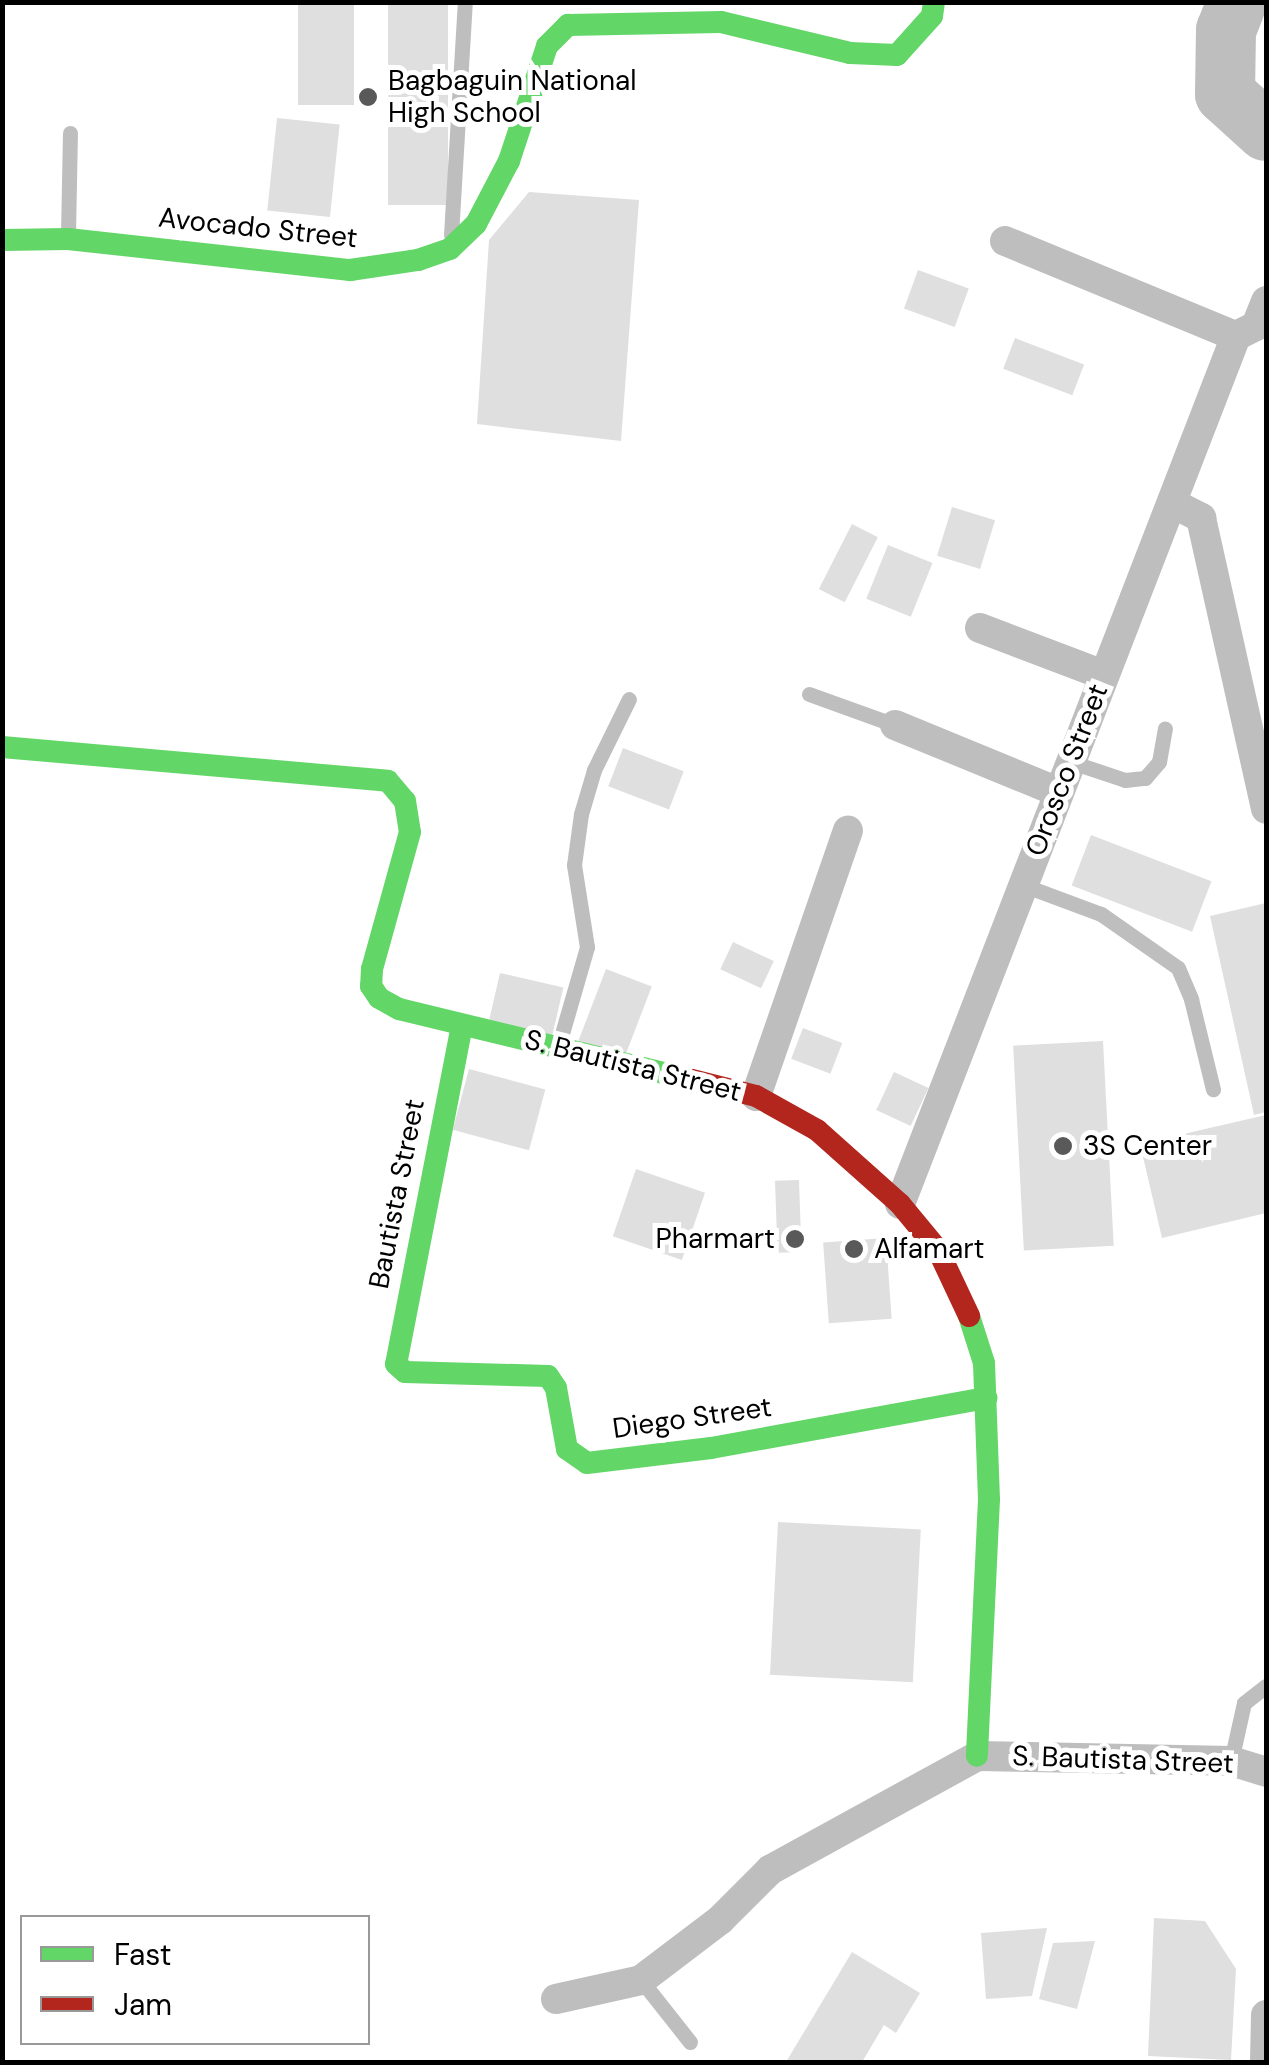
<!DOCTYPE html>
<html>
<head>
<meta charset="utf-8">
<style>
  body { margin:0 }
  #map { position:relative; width:1269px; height:2065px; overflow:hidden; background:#fff; font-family:"DM Sans",sans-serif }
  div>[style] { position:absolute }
  .river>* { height:60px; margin:-30px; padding:0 30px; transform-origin:30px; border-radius:30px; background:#bebebe }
  .building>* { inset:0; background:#dfdfdf; transform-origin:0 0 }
  .lane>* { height:15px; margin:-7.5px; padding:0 7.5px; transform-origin:7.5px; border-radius:7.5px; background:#bebebe }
  .street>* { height:30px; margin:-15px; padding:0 15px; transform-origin:15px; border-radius:15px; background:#bebebe }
  .fast>* { height:22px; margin:-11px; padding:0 11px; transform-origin:11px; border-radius:11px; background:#63d668 }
  .jam>* { height:22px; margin:-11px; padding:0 11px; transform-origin:11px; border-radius:11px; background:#b3261e }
  .dots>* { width:28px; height:28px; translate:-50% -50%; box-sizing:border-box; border:5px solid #fff; border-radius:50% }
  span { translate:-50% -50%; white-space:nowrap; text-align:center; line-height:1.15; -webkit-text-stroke:10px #fff; paint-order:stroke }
  .poi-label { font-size:28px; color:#000 }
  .left { translate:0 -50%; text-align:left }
  .right { translate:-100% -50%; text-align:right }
  .street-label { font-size:28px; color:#000 }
  .frame { position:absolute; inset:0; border:5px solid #000; pointer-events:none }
  .legend { position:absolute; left:20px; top:1915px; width:350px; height:130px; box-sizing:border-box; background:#fff; border:2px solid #999; margin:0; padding:12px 18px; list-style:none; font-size:30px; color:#000 }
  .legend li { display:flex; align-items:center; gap:20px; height:50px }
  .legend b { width:50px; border:2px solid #999 }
</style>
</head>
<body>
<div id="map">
  <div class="river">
    <div style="left:1237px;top:2px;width:30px;rotate:111deg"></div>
    <div style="left:1226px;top:30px;width:64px;rotate:90.9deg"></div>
    <div style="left:1225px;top:94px;width:55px;rotate:42.1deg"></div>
  </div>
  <div class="building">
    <div style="left:298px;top:2px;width:56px;height:103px"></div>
    <div style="left:388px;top:2px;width:60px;height:203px"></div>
    <div style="left:277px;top:118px;width:63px;height:93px;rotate:6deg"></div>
    <div style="clip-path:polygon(529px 192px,639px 200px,621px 441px,477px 424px,489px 240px)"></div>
    <div style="left:918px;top:270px;width:54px;height:41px;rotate:20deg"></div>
    <div style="left:1015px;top:338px;width:74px;height:33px;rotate:21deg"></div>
    <div style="left:952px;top:507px;width:45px;height:51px;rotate:17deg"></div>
    <div style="left:852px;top:524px;width:29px;height:73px;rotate:27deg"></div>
    <div style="left:888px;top:545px;width:48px;height:58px;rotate:22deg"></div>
    <div style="left:623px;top:748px;width:65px;height:41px;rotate:21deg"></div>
    <div style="left:1091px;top:835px;width:129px;height:54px;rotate:21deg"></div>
    <div style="clip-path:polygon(1266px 903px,1266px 1112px,1254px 1115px,1210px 916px)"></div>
    <div style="left:733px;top:942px;width:45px;height:30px;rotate:25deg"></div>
    <div style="left:606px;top:969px;width:49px;height:79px;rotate:21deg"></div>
    <div style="left:500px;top:973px;width:65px;height:54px;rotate:13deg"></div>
    <div style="left:803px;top:1028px;width:42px;height:33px;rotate:21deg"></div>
    <div style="left:1103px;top:1041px;width:205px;height:90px;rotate:87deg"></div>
    <div style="left:469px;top:1069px;width:79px;height:63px;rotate:15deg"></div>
    <div style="left:894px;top:1072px;width:38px;height:42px;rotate:25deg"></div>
    <div style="clip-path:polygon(1266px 1115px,1266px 1213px,1162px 1238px,1140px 1144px)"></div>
    <div style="left:636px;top:1169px;width:73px;height:71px;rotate:19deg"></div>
    <div style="left:799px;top:1180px;width:72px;height:24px;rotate:88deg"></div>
    <div style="left:886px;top:1238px;width:81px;height:63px;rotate:86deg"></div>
    <div style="left:778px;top:1522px;width:143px;height:153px;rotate:3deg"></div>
    <div style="clip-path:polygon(1154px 1918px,1205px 1921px,1236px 1969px,1231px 2060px,1148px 2056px)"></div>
    <div style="clip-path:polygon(1047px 1928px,1032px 1996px,986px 1999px,981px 1933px)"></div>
    <div style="clip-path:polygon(1095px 1941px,1077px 2009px,1039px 1999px,1053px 1943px)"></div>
    <div style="clip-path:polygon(852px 1952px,920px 1993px,896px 2033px,884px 2025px,862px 2062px,786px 2062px)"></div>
  </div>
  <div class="lane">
    <div style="left:68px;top:235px;width:102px;rotate:-88.9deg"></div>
    <div style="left:451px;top:235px;width:233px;rotate:-86.6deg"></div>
    <div style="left:809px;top:694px;width:91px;rotate:19.8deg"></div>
    <div style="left:1071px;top:762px;width:57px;rotate:18.4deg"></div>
    <div style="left:1125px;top:780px;width:20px;rotate:-6deg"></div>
    <div style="left:1145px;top:778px;width:21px;rotate:-49deg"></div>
    <div style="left:1159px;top:762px;width:34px;rotate:-80deg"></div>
    <div style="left:1023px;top:885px;width:83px;rotate:20.4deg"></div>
    <div style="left:1101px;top:914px;width:94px;rotate:35deg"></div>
    <div style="left:1178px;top:968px;width:34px;rotate:67deg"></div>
    <div style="left:1191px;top:999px;width:93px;rotate:76.3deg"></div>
    <div style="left:559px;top:1044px;width:101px;rotate:-73.9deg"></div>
    <div style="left:587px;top:947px;width:83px;rotate:-99deg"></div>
    <div style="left:574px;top:865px;width:51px;rotate:-82.2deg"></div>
    <div style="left:581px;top:814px;width:46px;rotate:-73.5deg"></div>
    <div style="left:594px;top:770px;width:79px;rotate:-63.8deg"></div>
    <div style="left:1231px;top:1761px;width:59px;rotate:-77.4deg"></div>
    <div style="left:1244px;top:1703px;width:28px;rotate:-38deg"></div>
    <div style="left:641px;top:1980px;width:79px;rotate:51.7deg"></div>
  </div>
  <div class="street">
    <div style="left:1005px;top:241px;width:250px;rotate:22.4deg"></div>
    <div style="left:1236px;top:336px;width:22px;rotate:-27deg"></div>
    <div style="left:1256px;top:326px;width:27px;rotate:-68deg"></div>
    <div style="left:1172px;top:503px;width:33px;rotate:27deg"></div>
    <div style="left:1201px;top:518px;width:298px;rotate:77.4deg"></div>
    <div style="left:980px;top:628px;width:133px;rotate:20.8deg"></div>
    <div style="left:895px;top:725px;width:176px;rotate:22.3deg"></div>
    <div style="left:756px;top:1096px;width:281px;rotate:-70.9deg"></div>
    <div style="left:900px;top:1204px;width:931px;rotate:-68.84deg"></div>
    <div style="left:556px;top:1999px;width:87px;rotate:-12.6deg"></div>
    <div style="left:641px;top:1980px;width:99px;rotate:-37.2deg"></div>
    <div style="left:720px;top:1920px;width:71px;rotate:-45deg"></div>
    <div style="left:770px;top:1870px;width:236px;rotate:-28.8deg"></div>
    <div style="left:977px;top:1756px;width:254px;rotate:1.1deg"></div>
    <div style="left:1231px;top:1761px;width:37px;rotate:17deg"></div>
    <div style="left:1265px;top:2062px;width:47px;rotate:-88.8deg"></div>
  </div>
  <div class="fast">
    <div style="left:2px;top:240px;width:66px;rotate:-0.9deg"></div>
    <div style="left:68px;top:239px;width:284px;rotate:6.3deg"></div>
    <div style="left:350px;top:270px;width:69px;rotate:-8.4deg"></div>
    <div style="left:418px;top:260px;width:34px;rotate:-19deg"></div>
    <div style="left:450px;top:249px;width:36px;rotate:-44deg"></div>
    <div style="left:476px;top:224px;width:71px;rotate:-62.4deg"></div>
    <div style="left:509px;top:161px;width:121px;rotate:-71.7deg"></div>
    <div style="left:547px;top:46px;width:30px;rotate:-45deg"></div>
    <div style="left:568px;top:25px;width:153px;rotate:-1.1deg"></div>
    <div style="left:721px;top:22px;width:133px;rotate:13.5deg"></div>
    <div style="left:850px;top:53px;width:47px;rotate:2.4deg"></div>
    <div style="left:897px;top:55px;width:52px;rotate:-48.1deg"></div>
    <div style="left:932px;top:16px;width:14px;rotate:-82deg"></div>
    <div style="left:2px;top:747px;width:387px;rotate:5deg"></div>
    <div style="left:388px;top:781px;width:26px;rotate:50deg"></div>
    <div style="left:405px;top:801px;width:31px;rotate:81deg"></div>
    <div style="left:410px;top:832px;width:142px;rotate:105.5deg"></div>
    <div style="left:372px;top:969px;width:17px;rotate:93deg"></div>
    <div style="left:371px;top:986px;width:14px;rotate:56deg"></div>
    <div style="left:379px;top:998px;width:23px;rotate:29deg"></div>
    <div style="left:399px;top:1009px;width:285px;rotate:13.6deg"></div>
    <div style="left:462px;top:1025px;width:345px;rotate:101deg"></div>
    <div style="left:396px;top:1364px;width:12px;rotate:42deg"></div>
    <div style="left:405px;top:1372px;width:143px;rotate:1.6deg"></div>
    <div style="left:548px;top:1376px;width:14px;rotate:56deg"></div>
    <div style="left:556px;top:1388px;width:62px;rotate:79.8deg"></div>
    <div style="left:567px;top:1449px;width:24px;rotate:35deg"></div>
    <div style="left:587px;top:1463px;width:125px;rotate:-6.9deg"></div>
    <div style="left:711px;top:1448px;width:280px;rotate:-10.3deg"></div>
    <div style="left:969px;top:1316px;width:49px;rotate:72.3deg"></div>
    <div style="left:984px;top:1363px;width:136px;rotate:87.9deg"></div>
    <div style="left:989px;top:1499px;width:257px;rotate:92.7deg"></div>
  </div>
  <div class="jam">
    <div style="left:676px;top:1076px;width:82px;rotate:14deg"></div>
    <div style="left:756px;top:1096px;width:70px;rotate:29.1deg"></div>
    <div style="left:817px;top:1130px;width:111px;rotate:41.7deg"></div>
    <div style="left:900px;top:1204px;width:60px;rotate:50.4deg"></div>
    <div style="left:938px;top:1250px;width:73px;rotate:64.8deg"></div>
  </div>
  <div class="dots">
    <div style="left:368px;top:97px;background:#595959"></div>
    <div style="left:1063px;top:1146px;background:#595959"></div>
    <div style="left:795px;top:1239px;background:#595959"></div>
    <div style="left:854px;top:1249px;background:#595959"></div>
  </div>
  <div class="poi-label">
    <span class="left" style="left:388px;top:97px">Bagbaguin National<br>High School</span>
    <span class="left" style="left:1083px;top:1146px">3S Center</span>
    <span class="right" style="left:775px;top:1239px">Pharmart</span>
    <span class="left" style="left:874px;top:1249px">Alfamart</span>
  </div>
  <div class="street-label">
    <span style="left:258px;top:228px;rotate:6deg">Avocado Street</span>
    <span style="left:1067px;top:770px;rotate:-69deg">Orosco Street</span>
    <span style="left:633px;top:1066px;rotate:14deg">S. Bautista Street</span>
    <span style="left:397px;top:1194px;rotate:-79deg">Bautista Street</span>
    <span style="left:692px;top:1418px;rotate:-8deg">Diego Street</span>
    <span style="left:1123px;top:1760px;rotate:2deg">S. Bautista Street</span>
  </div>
  <div class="frame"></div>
  <ul class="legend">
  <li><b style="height:12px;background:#63d668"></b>Fast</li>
  <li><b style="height:12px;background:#b3261e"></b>Jam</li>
  </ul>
</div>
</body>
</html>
